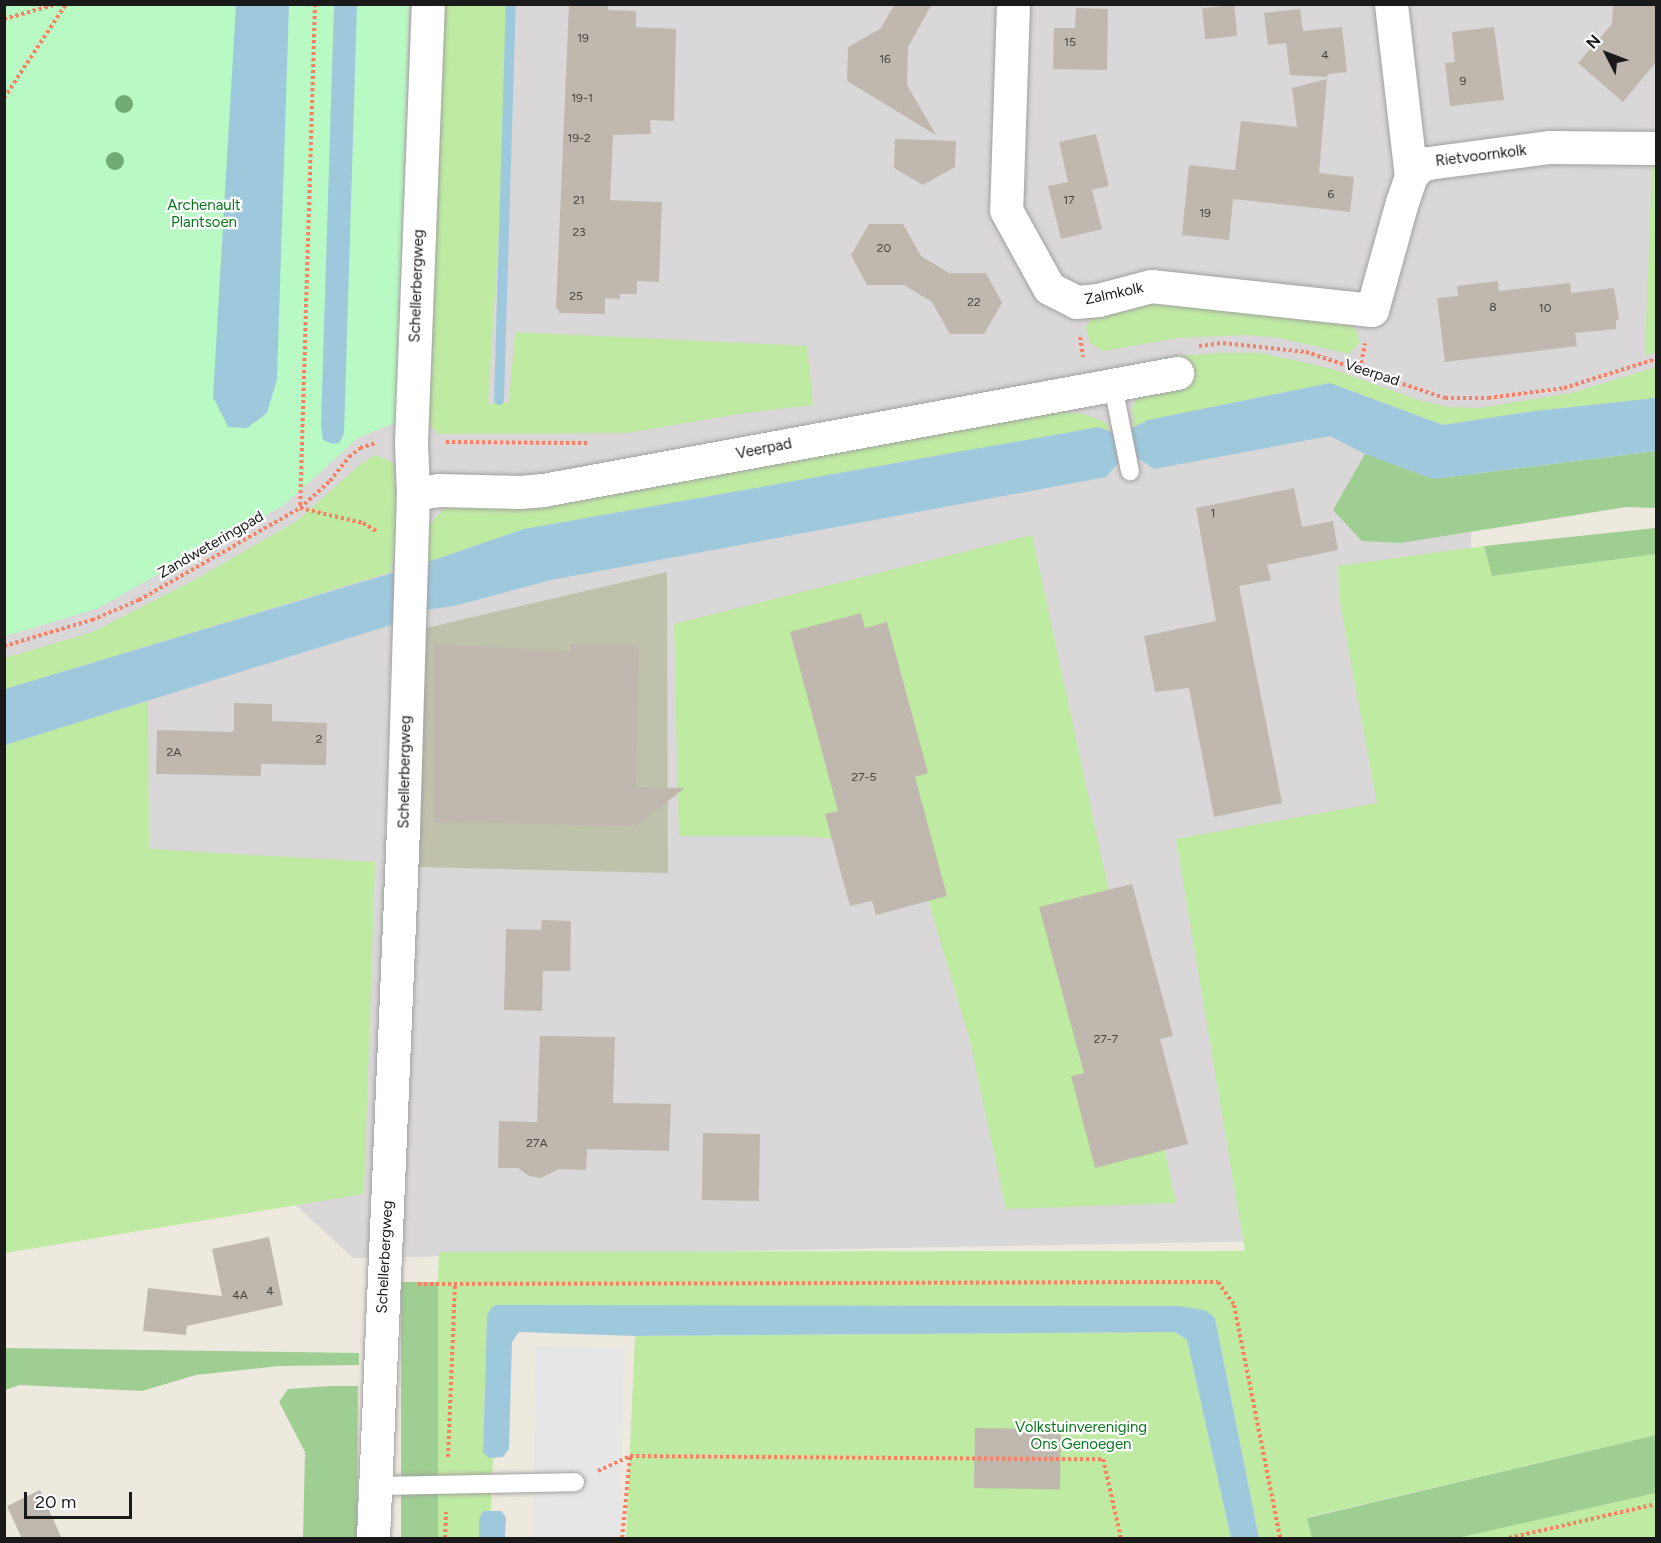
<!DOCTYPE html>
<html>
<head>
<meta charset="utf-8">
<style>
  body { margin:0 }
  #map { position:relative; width:1661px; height:1543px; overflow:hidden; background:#ede9df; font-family:Figtree,sans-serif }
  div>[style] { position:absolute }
  .residential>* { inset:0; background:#d9d7d7 }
  .construction>* { inset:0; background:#bfc1ab }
  .grass>* { inset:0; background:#bfeaa2 }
  .forest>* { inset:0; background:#9fce92; transform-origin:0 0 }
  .park>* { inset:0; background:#b9fac4 }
  .parking>* { inset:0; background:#e6e6e6; transform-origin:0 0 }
  .water>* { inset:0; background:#9ec9dc }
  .stream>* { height:10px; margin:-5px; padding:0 5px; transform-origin:5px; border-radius:5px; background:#9ec9dc }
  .building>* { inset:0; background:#c0b8af; transform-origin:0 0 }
  .path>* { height:4px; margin-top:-2px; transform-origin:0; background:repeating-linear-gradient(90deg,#fd7e60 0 3px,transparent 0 6px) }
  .roads { filter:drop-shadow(0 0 2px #a1a1a1) drop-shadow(0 0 2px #a1a1a1) }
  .lane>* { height:18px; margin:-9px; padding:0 9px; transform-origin:9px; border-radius:9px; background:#fff }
  .street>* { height:33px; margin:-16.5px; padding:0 16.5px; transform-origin:16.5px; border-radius:16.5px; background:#fff }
  .trees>* { width:18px; height:18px; margin:-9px; border-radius:50%; background:#6fab73 }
  span { translate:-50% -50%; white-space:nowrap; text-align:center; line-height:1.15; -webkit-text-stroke:4.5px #fff; paint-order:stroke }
  .number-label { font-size:12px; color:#44423f }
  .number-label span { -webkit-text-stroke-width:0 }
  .street-label { font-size:15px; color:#1a1a1a }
  .park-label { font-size:15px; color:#08791b }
  .frame { position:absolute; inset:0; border:6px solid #1a1a1a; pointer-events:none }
  .north { position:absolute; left:1577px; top:24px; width:60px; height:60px; -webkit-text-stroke:4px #fff; paint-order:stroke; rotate:312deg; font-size:16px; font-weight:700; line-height:24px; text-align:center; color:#1a1a1a }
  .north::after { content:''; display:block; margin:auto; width:21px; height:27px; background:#1a1a1a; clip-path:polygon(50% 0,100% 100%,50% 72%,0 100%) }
  .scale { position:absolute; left:24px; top:1492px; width:108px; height:27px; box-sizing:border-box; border:3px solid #1a1a1a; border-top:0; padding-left:8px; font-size:18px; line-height:21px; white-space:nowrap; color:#1a1a1a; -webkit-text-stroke:4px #fff; paint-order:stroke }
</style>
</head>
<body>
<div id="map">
  <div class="residential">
    <div style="clip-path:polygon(4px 5px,1656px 5px,1656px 423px,1469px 446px,1486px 1237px,353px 1258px,5px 937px)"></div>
  </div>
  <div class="construction">
    <div style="clip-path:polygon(667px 572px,668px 873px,419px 867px,426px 628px)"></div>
  </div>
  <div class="grass">
    <div style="clip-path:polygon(445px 5px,513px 5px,488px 404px,509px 402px,515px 332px,807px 346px,813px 405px,738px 414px,627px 433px,439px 434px,426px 421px)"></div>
    <div style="clip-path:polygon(1652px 164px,1656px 164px,1656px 352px,1645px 356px)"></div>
    <div style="clip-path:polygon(1145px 302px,1350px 322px,1358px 333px,1359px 343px,1349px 354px,1280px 338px,1247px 335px,1177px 338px,1103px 351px,1090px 343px,1086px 327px,1091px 319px,1098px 314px)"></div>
    <div style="clip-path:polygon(1219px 353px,1260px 353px,1302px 362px,1332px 369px,1421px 401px,1449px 407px,1479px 408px,1572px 393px,1656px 367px,1656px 398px,1535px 411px,1443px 425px,1330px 383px,1148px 420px,1134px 427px,1132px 410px,1134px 402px,1176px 365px,1176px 356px)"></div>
    <div style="clip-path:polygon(1039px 409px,1084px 414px,1106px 423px,1110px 432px,1099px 427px,524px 529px,422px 564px,424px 530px,446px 507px,462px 501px)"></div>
    <div style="clip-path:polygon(376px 455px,394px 463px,396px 535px,391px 572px,5px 689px,5px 658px,93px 632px,198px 578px,297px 521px,362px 463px)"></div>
    <div style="clip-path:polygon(1032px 535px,1176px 1203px,1006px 1209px,969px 1037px,912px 846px,805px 836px,679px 836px,674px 624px)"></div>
    <div style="clip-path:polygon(1484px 546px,1492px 576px,1656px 554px,1656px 1435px,1308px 1517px,1312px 1538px,1259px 1538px,1215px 1318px,487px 1315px,483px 1452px,493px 1457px,491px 1511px,483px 1511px,480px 1519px,479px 1538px,428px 1538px,439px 1252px,1245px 1251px,1176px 839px,1377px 803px,1339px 597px,1338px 566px)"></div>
    <div style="clip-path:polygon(148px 701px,149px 849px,375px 862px,364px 1194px,5px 1253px,5px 745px)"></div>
    <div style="clip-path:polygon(1175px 1332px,1187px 1340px,1231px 1538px,626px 1538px,635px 1336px)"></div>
    <div style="clip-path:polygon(1656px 1493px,1656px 1538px,1458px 1538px)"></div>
  </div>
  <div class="forest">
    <div style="clip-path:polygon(1656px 451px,1656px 508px,1626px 507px,1400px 543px,1362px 541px,1333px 510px,1365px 454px,1433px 479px)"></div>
    <div style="clip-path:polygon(1656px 528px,1656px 554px,1492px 576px,1484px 546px)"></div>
    <div style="left:401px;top:1282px;width:37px;height:256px"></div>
    <div style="clip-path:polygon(5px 1348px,359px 1353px,359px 1365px,279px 1366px,196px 1375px,142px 1391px,20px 1385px,5px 1390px)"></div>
    <div style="clip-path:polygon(331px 1386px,358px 1386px,357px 1538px,303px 1538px,305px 1452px,279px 1402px,288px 1389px)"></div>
    <div style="clip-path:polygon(1656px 1435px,1656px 1493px,1458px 1538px,1312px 1538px,1307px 1518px)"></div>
  </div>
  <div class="park">
    <div style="clip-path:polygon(5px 5px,409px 5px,396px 423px,359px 437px,284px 505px,96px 609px,5px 636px)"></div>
  </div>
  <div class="parking">
    <div style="left:536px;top:1347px;width:88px;height:191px;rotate:1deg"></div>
  </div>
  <div class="water">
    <div style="clip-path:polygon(236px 5px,289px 5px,277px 379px,267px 413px,247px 428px,228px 427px,213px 397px)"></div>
    <div style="clip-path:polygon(334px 5px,357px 5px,344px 434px,339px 443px,333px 444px,323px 440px,321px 425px)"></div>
    <div style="clip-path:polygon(1330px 383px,1443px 425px,1535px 411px,1656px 398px,1656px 451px,1433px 479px,1365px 454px,1330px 436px,1154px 469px,1141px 460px,1116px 465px,1106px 477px,551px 580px,454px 606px,431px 609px,388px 626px,5px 745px,5px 689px,422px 564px,524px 529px,1099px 427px,1111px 432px,1134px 427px,1148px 420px)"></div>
    <div style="clip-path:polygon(497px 1305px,1178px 1306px,1205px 1310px,1215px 1318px,1259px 1538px,1231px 1538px,1187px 1340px,1175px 1332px,635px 1336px,519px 1332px,512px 1342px,509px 1449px,503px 1457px,489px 1458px,483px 1452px,487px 1315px,492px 1307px)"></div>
    <div style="clip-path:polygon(483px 1511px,501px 1511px,506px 1517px,505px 1538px,479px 1538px,479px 1519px)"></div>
  </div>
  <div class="stream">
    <div style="left:499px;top:400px;width:396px;rotate:-88.3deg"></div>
  </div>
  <div class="building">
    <div style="clip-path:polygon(569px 4px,608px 4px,608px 10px,636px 11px,636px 27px,676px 29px,674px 121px,650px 120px,651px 134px,613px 135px,610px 200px,662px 202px,659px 282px,637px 281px,637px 294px,620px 294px,620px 299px,605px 298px,605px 314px,559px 313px,559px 309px,556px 309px)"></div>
    <div style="clip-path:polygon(895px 4px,932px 4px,908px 47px,907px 85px,936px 135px,847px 81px,848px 47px,880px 29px)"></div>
    <div style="clip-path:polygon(1613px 4px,1656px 4px,1656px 62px,1623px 102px,1578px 63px,1612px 24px)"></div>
    <div style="left:1234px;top:5px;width:31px;height:32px;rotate:84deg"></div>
    <div style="clip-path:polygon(1076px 8px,1108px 9px,1107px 70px,1053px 69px,1054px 28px,1075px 28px)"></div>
    <div style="clip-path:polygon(1300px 9px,1303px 31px,1342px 27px,1347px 72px,1328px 74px,1327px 77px,1290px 75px,1286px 43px,1268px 45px,1264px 13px)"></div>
    <div style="clip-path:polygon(1494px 27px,1504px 100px,1450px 106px,1445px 63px,1455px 62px,1452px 32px)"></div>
    <div style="clip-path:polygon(1327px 79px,1319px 173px,1354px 177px,1350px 212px,1233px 199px,1229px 240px,1182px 235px,1189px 165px,1235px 170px,1241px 121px,1297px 127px,1292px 88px)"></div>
    <div style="clip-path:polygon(1096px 134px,1109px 186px,1092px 190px,1102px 229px,1061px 239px,1048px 186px,1068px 182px,1059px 142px)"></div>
    <div style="clip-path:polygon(895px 139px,956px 141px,955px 167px,923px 185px,894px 168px)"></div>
    <div style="clip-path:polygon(869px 224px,903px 224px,921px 256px,949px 273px,986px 273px,1002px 303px,984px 334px,950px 334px,932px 302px,904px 285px,867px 285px,851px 255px)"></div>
    <div style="clip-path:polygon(1498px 281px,1499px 291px,1570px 283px,1571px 293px,1614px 288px,1619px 319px,1616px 320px,1616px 329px,1575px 333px,1577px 346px,1445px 362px,1437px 298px,1458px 296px,1457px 286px)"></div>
    <div style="clip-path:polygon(1294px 488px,1302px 527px,1333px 521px,1338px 550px,1267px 565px,1271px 580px,1239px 586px,1282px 803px,1214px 817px,1189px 688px,1155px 692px,1144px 636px,1216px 621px,1196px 508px)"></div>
    <div style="clip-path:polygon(861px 613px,865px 628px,887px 622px,928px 773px,915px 777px,947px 896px,876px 915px,872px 901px,850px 906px,825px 814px,838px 811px,790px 632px)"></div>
    <div style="clip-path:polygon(434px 644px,571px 651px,571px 644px,639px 645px,636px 787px,685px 788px,636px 826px,434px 822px)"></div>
    <div style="clip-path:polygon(234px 703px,272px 704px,272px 721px,327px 723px,326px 765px,261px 764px,261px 776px,156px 774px,157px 730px,232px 732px,234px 730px)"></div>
    <div style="clip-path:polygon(1132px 884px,1173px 1036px,1160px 1039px,1188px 1144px,1095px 1168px,1071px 1076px,1084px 1073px,1039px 907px)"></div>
    <div style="clip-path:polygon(542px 920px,571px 921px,570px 971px,543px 971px,542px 1011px,504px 1010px,506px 929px,541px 930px)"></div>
    <div style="clip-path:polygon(540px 1036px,615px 1037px,613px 1103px,671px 1104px,669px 1151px,587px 1149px,586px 1170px,559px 1169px,541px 1178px,529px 1176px,518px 1168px,498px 1168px,499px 1121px,537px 1122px)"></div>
    <div style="left:703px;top:1133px;width:57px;height:67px;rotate:1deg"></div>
    <div style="clip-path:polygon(269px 1237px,283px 1305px,187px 1326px,186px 1335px,143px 1331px,148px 1288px,222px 1296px,212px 1249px)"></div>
    <div style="left:975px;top:1428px;width:86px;height:60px;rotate:1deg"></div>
    <div style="clip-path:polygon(40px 1490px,62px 1539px,22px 1539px,7px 1506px)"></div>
  </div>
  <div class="path">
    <div style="left:315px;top:4px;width:504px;rotate:91.7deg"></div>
    <div style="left:300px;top:508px;width:65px;rotate:13.4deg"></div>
    <div style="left:363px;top:523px;width:17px;rotate:31deg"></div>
    <div style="left:4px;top:19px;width:55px;rotate:-15.8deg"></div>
    <div style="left:4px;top:98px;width:113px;rotate:-56.6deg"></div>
    <div style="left:1080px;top:337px;width:20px;rotate:81deg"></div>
    <div style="left:1199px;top:346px;width:24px;rotate:-7deg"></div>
    <div style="left:1223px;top:343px;width:83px;rotate:6.2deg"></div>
    <div style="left:1306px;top:352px;width:146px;rotate:18.3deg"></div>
    <div style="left:1445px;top:398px;width:43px"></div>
    <div style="left:1488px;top:398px;width:77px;rotate:-7.5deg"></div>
    <div style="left:1564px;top:388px;width:96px;rotate:-17.5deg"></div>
    <div style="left:1360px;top:369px;width:26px;rotate:-79deg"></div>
    <div style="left:446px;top:442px;width:142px;rotate:0.4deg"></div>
    <div style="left:4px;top:646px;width:92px;rotate:-16.5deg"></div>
    <div style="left:92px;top:620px;width:51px;rotate:-23.1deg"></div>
    <div style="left:139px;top:600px;width:185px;rotate:-29.7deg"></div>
    <div style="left:300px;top:508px;width:40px;rotate:-42deg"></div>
    <div style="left:330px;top:481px;width:31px;rotate:-52deg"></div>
    <div style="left:349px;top:457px;width:14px;rotate:-39deg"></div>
    <div style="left:360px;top:448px;width:16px;rotate:-18deg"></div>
    <div style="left:418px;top:1284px;width:800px;rotate:-0.14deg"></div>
    <div style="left:1218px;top:1282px;width:28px;rotate:55deg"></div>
    <div style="left:1234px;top:1305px;width:237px;rotate:78.8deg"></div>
    <div style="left:448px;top:1457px;width:172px;rotate:-87.7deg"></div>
    <div style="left:598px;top:1471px;width:35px;rotate:-25deg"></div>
    <div style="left:630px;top:1456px;width:473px;rotate:0.4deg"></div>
    <div style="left:1103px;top:1459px;width:81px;rotate:77.2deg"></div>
    <div style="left:445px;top:1538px;width:26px;rotate:-88deg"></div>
    <div style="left:622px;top:1538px;width:82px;rotate:-84.4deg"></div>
    <div style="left:1509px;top:1538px;width:151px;rotate:-13deg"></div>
  </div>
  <div class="roads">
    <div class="lane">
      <div style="left:1113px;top:386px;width:87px;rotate:78.7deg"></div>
      <div style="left:375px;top:1486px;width:200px;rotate:-1.1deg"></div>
    </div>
    <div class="street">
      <div style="left:1013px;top:4px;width:206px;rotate:91.9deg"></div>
      <div style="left:1006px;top:210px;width:89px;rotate:61.1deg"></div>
      <div style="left:1049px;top:288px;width:30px;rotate:27deg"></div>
      <div style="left:1076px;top:302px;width:22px;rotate:-5deg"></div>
      <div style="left:1098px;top:300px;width:55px;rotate:-14.8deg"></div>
      <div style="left:1151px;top:286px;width:222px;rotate:6.2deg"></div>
      <div style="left:1372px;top:310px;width:112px;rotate:-74.5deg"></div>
      <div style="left:1402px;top:202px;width:28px;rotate:-71deg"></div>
      <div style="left:1411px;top:176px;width:13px;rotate:-51deg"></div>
      <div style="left:1419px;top:166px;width:9px;rotate:-18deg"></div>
      <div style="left:1428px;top:163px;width:123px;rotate:-7.5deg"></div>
      <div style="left:1550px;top:147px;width:106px;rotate:0.5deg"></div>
      <div style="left:1391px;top:4px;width:173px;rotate:83.4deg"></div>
      <div style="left:413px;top:494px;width:26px;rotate:-9deg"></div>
      <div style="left:439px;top:490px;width:81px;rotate:1.4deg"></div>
      <div style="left:520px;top:492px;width:23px;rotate:-5deg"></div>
      <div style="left:543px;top:490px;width:645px;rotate:-10.46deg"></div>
      <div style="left:373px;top:1538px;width:710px;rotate:-87.58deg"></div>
      <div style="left:403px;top:829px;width:335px;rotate:-88.3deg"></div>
      <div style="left:413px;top:494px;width:52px;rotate:-92.2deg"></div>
      <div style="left:411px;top:442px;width:438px;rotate:-87.8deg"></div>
    </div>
  </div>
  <div class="trees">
    <div style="left:124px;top:104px"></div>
    <div style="left:115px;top:161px"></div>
  </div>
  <div class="number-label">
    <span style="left:583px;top:39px">19</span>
    <span style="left:1070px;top:43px">15</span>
    <span style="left:1325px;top:56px">4</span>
    <span style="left:885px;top:60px">16</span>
    <span style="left:1463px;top:82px">9</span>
    <span style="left:582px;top:99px">19-1</span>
    <span style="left:579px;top:139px">19-2</span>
    <span style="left:1331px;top:195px">6</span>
    <span style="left:579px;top:201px">21</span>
    <span style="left:1069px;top:201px">17</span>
    <span style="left:1205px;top:214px">19</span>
    <span style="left:579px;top:233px">23</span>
    <span style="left:884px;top:249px">20</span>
    <span style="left:576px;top:297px">25</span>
    <span style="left:974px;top:303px">22</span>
    <span style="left:1493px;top:308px">8</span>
    <span style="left:1545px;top:309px">10</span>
    <span style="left:1213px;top:514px">1</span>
    <span style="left:319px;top:740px">2</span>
    <span style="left:174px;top:753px">2A</span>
    <span style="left:864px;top:778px">27-5</span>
    <span style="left:1106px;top:1040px">27-7</span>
    <span style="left:537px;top:1144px">27A</span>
    <span style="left:270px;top:1292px">4</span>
    <span style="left:240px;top:1296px">4A</span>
  </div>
  <div class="street-label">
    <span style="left:1481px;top:156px;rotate:-7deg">Rietvoornkolk</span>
    <span style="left:417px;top:286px;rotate:-88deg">Schellerbergweg</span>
    <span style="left:1114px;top:294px;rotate:-12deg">Zalmkolk</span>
    <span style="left:1372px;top:373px;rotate:18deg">Veerpad</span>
    <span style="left:764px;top:449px;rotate:-11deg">Veerpad</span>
    <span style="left:211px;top:545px;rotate:-30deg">Zandweteringpad</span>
    <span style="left:405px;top:772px;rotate:-89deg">Schellerbergweg</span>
    <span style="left:385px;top:1257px;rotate:-87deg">Schellerbergweg</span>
  </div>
  <div class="park-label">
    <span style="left:204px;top:214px">Archenault<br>Plantsoen</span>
    <span style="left:1081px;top:1436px">Volkstuinvereniging<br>Ons Genoegen</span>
  </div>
  <div class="frame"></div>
  <div class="north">N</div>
  <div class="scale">20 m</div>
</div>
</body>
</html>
